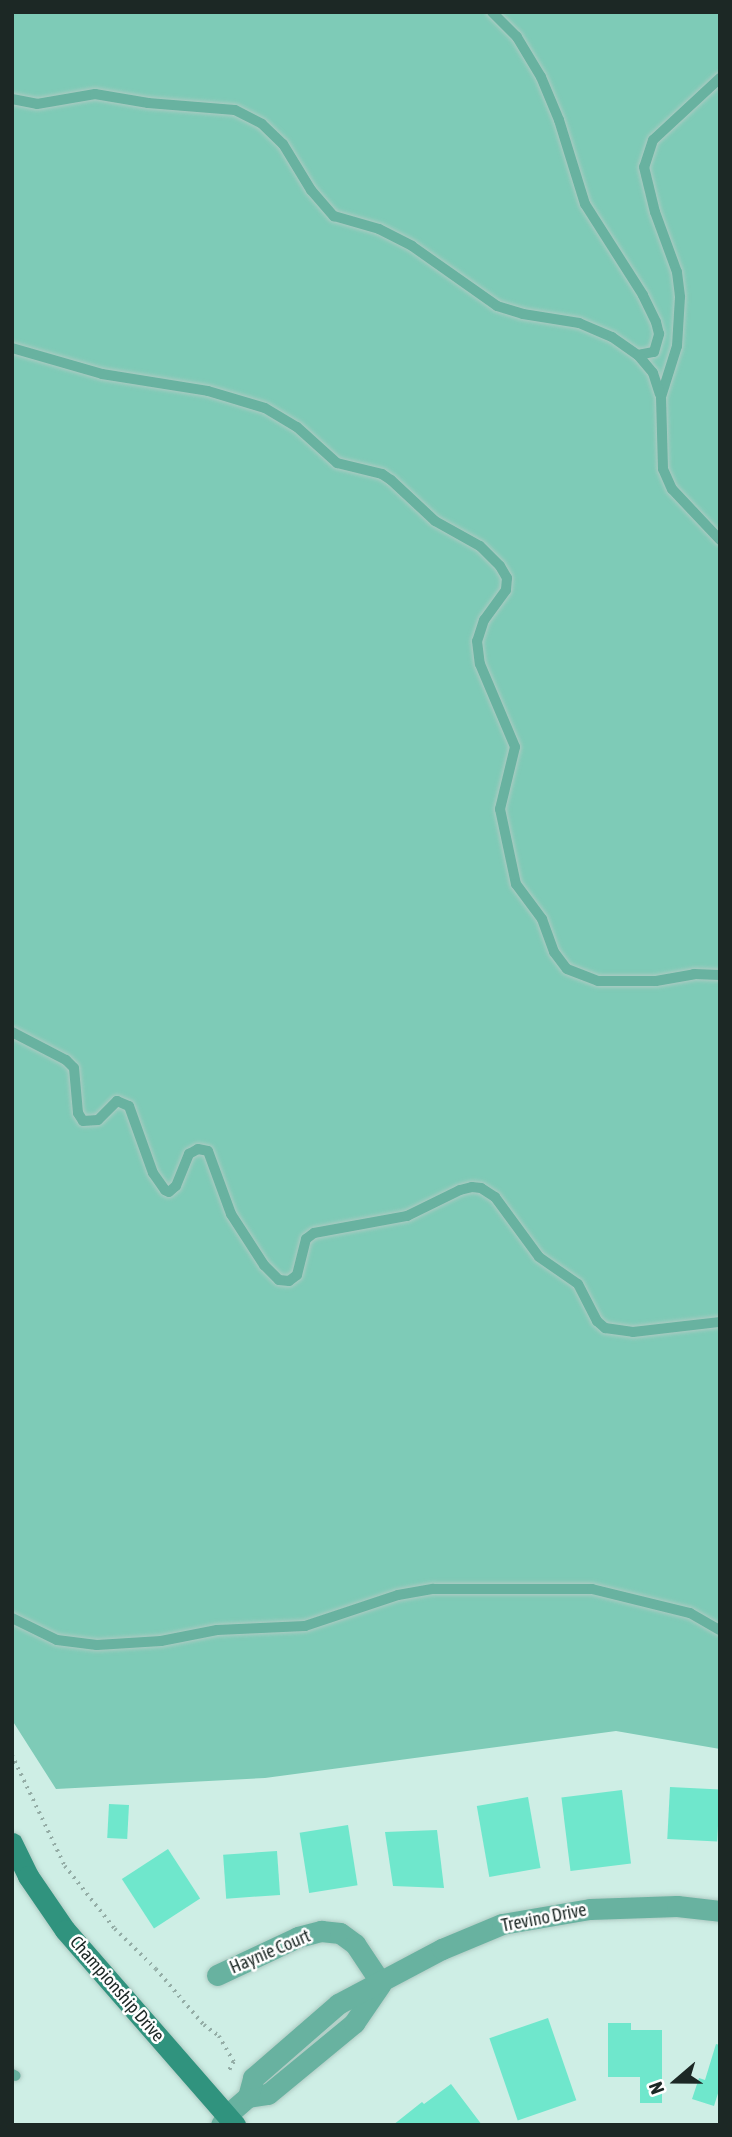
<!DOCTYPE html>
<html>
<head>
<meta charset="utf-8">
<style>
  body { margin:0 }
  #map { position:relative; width:732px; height:2137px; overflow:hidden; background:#ceeee5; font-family:"Asap Condensed",sans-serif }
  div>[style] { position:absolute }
  .green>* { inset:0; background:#7ecbb7 }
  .building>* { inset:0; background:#6fe7cc; transform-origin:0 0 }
  .path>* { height:3.5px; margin-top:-1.75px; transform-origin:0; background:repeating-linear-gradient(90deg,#94ada6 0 2px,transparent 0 7px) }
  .roads { filter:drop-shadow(0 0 2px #aecac2) drop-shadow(0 0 2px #aecac2) }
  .lane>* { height:10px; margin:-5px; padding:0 5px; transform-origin:5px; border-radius:5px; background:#68b2a0 }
  .street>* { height:21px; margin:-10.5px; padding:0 10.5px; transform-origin:10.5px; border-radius:10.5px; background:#68b2a0 }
  .secondary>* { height:21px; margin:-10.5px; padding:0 10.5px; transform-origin:10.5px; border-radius:10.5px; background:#30937e }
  span { translate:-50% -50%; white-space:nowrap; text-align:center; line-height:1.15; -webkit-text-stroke:5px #fff; paint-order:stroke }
  .street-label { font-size:18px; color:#1c2825 }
  .frame { position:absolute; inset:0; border:14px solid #1c2825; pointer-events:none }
  .north { position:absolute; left:641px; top:2046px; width:70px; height:70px; -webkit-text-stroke:5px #fff; paint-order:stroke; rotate:250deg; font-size:19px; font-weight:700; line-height:28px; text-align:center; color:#1c2825 }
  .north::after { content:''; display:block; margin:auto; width:24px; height:32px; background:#1c2825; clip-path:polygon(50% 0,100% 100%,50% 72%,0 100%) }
</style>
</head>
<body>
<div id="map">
  <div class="green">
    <div style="clip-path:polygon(12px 12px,720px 12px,720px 1749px,616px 1731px,265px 1778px,56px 1789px,12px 1720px)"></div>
  </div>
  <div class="building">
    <div style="left:670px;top:1787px;width:50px;height:52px;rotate:3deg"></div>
    <div style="left:622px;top:1790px;width:74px;height:61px;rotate:83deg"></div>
    <div style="left:528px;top:1797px;width:72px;height:52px;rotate:80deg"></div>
    <div style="left:109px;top:1804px;width:20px;height:34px;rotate:3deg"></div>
    <div style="left:348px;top:1825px;width:61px;height:49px;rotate:81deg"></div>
    <div style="clip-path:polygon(437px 1830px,444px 1888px,393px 1886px,385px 1832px)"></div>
    <div style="left:168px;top:1849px;width:59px;height:55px;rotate:57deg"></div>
    <div style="left:277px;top:1851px;width:44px;height:54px;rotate:86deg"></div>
    <div style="left:548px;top:2018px;width:87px;height:62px;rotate:71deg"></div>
    <div style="clip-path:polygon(608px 2023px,631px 2023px,631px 2030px,662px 2030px,662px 2103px,640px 2103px,640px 2077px,608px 2077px)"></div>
    <div style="clip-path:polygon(716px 2044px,720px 2045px,720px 2087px,714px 2106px,692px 2099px,699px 2078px,705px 2080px)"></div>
    <div style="clip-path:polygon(451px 2084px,482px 2125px,393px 2125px,422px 2102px,424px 2104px)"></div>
  </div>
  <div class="path">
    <div style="left:12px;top:1755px;width:123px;rotate:64.5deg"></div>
    <div style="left:65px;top:1866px;width:80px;rotate:51.6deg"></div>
    <div style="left:115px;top:1929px;width:57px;rotate:44.3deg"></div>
    <div style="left:156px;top:1969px;width:74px;rotate:49.4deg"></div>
    <div style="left:204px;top:2025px;width:19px;rotate:36deg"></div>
    <div style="left:219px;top:2036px;width:30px;rotate:60deg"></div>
    <div style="left:234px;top:2062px;width:13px;rotate:119deg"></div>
  </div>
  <div class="roads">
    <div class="lane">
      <div style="left:720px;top:78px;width:91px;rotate:137.2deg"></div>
      <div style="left:653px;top:140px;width:28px;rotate:108deg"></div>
      <div style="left:644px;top:167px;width:46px;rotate:76.3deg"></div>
      <div style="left:655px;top:212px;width:64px;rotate:69.9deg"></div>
      <div style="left:677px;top:272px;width:25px;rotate:83deg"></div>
      <div style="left:680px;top:297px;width:49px;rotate:93.5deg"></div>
      <div style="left:677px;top:346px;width:53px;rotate:107.4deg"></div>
      <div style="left:661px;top:397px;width:72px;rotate:88.4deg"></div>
      <div style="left:663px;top:469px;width:22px;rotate:66deg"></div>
      <div style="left:672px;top:489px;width:70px;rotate:46.7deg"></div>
      <div style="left:12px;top:99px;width:25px;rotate:11deg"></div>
      <div style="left:37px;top:104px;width:59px;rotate:-9.8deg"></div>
      <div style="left:95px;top:94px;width:54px;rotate:9.6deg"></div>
      <div style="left:148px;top:103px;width:87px;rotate:4.6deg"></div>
      <div style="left:235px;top:110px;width:30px;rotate:27deg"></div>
      <div style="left:262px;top:124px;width:29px;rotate:44deg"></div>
      <div style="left:283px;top:144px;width:54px;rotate:58.7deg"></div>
      <div style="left:311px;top:190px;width:35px;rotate:49deg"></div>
      <div style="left:334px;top:216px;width:47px;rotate:16.1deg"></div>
      <div style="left:379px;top:229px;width:37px;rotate:27deg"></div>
      <div style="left:412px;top:246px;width:104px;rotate:35.2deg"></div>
      <div style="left:497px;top:306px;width:27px;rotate:17deg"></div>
      <div style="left:523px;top:314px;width:57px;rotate:9.1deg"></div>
      <div style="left:579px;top:323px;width:36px;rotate:23deg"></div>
      <div style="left:612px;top:337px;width:32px;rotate:35deg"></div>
      <div style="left:638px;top:355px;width:16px;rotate:-11deg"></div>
      <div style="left:654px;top:352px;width:19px;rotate:-74deg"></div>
      <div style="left:659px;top:334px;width:12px;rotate:-104deg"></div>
      <div style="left:656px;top:322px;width:30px;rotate:-116deg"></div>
      <div style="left:643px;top:295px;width:108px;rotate:-122.5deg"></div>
      <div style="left:585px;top:204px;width:88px;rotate:-107.2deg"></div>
      <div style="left:559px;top:120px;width:47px;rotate:-112.7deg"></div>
      <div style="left:541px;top:77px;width:47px;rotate:-121deg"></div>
      <div style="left:517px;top:37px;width:35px;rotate:-135deg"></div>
      <div style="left:12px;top:348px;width:94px;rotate:16.1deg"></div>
      <div style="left:102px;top:374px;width:107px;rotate:9.1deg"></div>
      <div style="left:208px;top:391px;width:59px;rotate:16.6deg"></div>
      <div style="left:265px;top:408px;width:37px;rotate:31deg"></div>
      <div style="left:297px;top:427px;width:54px;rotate:42deg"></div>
      <div style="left:337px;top:463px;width:46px;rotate:13.7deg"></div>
      <div style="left:382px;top:474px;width:11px;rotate:34deg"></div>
      <div style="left:391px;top:480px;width:60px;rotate:43deg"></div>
      <div style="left:435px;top:521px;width:51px;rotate:29.1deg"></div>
      <div style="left:480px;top:546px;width:28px;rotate:45deg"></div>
      <div style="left:500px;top:566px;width:14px;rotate:60deg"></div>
      <div style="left:507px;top:578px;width:12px;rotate:95deg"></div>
      <div style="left:506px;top:590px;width:37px;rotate:126deg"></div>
      <div style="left:484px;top:620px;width:22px;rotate:108deg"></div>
      <div style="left:477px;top:641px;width:23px;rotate:83deg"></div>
      <div style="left:480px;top:664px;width:90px;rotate:67.1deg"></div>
      <div style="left:515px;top:747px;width:64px;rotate:103.6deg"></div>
      <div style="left:500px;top:809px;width:77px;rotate:78deg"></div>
      <div style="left:516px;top:884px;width:44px;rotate:53.4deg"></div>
      <div style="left:542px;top:919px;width:35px;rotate:70deg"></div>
      <div style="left:554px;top:952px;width:21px;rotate:53deg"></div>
      <div style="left:567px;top:969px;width:33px;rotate:21deg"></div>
      <div style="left:598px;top:981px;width:58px"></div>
      <div style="left:656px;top:981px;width:39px;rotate:-10deg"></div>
      <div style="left:694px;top:974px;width:26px;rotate:2deg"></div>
      <div style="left:638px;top:355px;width:23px;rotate:50deg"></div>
      <div style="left:653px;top:373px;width:22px;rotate:72deg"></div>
      <div style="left:12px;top:1032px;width:61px;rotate:27.4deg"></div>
      <div style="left:66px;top:1060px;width:11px;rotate:45deg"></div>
      <div style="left:74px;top:1068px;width:45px;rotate:84.9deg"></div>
      <div style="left:78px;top:1113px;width:9px;rotate:58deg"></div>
      <div style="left:83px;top:1121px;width:15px;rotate:-4deg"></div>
      <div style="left:98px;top:1120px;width:27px;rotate:-45deg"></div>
      <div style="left:117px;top:1101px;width:13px;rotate:23deg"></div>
      <div style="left:129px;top:1106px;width:71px;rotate:70.3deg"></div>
      <div style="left:153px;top:1173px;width:21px;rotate:55deg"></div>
      <div style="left:165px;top:1190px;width:4px;rotate:27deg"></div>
      <div style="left:169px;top:1192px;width:9px;rotate:-41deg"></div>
      <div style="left:176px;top:1186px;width:35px;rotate:-68deg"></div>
      <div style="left:189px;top:1154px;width:10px;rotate:-29deg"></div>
      <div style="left:198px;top:1149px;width:10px;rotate:11deg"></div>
      <div style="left:208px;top:1151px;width:67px;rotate:69.9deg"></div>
      <div style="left:231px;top:1214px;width:61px;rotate:57.1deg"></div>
      <div style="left:264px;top:1265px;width:21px;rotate:45deg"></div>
      <div style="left:279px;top:1280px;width:10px;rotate:6deg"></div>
      <div style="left:289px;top:1281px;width:10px;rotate:-37deg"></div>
      <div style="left:297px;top:1275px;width:37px;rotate:-76deg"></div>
      <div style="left:306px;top:1239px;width:10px;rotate:-37deg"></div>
      <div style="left:314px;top:1233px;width:95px;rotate:-10.4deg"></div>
      <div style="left:407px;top:1216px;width:59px;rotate:-26.1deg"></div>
      <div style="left:460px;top:1190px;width:12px;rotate:-14deg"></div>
      <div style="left:472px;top:1187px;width:9px;rotate:6deg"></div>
      <div style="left:481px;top:1188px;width:17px;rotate:33deg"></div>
      <div style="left:495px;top:1197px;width:74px;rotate:53.7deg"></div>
      <div style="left:539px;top:1257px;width:47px;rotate:34.7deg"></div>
      <div style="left:578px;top:1284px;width:42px;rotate:62.8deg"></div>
      <div style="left:597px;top:1321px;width:11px;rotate:41deg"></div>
      <div style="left:605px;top:1328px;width:28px;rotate:8deg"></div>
      <div style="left:633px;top:1332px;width:88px;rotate:-6.6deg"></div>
      <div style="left:12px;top:1618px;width:50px;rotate:26.1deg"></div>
      <div style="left:57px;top:1640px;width:40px;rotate:7.1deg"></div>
      <div style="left:97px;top:1645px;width:64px;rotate:-3.6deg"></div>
      <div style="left:161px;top:1641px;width:57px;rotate:-11.1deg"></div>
      <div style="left:217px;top:1630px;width:88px;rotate:-2.6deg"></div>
      <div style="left:305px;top:1626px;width:98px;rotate:-18.4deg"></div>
      <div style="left:398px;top:1595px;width:36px;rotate:-10deg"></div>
      <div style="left:433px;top:1589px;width:159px"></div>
      <div style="left:592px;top:1589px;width:101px;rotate:13.8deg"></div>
      <div style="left:690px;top:1613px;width:34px;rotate:30deg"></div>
      <div style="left:12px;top:2074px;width:4px;rotate:27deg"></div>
    </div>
    <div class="street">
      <div style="left:217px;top:1975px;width:89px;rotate:-25.1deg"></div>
      <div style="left:298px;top:1937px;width:24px;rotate:-15deg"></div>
      <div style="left:321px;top:1931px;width:19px;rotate:6deg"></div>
      <div style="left:340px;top:1933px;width:19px;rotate:36deg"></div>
      <div style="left:355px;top:1944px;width:47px;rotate:56.3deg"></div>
      <div style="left:248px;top:2097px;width:20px;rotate:-9deg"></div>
      <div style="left:268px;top:2094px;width:112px;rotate:-39.5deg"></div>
      <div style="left:354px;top:2023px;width:46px;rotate:-55.6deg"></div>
      <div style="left:221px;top:2125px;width:12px;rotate:-59deg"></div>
      <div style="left:227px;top:2115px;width:28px;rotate:-41deg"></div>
      <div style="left:248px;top:2097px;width:20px;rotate:-75deg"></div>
      <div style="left:253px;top:2078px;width:113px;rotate:-41deg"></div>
      <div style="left:338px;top:2004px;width:118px;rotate:-27.9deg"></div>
      <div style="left:442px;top:1949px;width:65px;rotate:-22.6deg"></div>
      <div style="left:502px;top:1924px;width:89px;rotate:-9.7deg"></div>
      <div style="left:590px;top:1909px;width:87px;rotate:-2deg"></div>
      <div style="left:677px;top:1906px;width:43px;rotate:6.6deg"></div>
    </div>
    <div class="secondary">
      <div style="left:12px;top:1843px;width:37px;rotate:64deg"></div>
      <div style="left:28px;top:1876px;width:65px;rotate:55.6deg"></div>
      <div style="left:65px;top:1930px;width:259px;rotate:48.9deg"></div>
    </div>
  </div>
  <div class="street-label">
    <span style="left:544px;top:1918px;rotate:-11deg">Trevino Drive</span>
    <span style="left:270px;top:1952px;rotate:-23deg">Haynie Court</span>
    <span style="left:117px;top:1989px;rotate:49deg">Championship Drive</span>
  </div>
  <div class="frame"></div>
  <div class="north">N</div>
</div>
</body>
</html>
